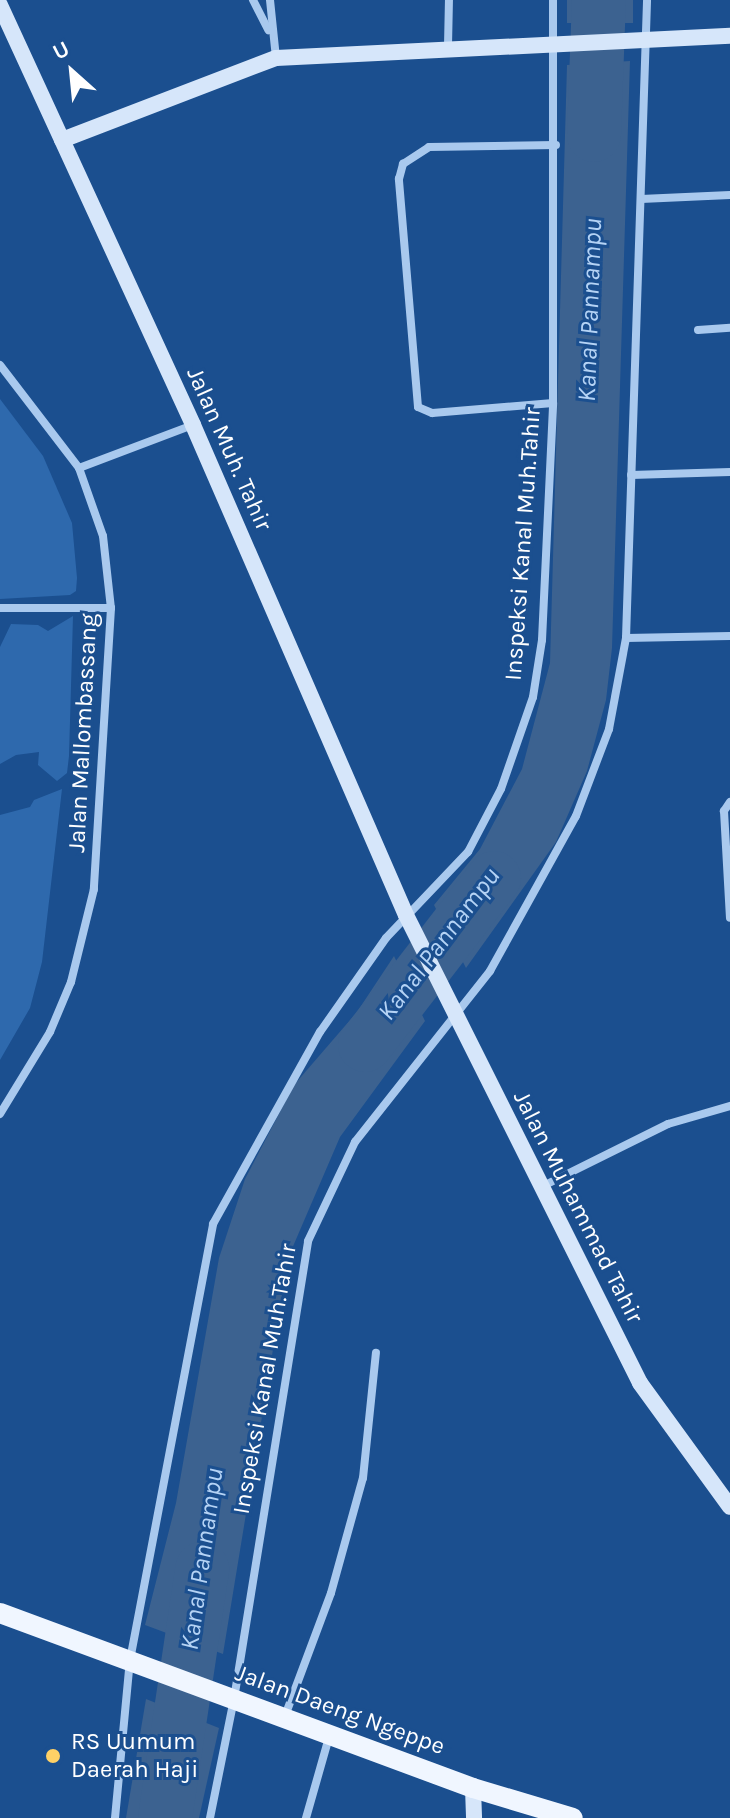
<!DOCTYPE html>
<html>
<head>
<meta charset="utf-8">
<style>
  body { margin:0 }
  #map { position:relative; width:730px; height:1818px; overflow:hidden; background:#1b4f8f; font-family:Karla,sans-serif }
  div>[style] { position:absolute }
  .green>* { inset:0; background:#2e69ad }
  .water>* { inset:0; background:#3c6290; transform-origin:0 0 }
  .river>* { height:54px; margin:-27px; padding:0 27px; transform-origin:27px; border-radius:27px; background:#3c6290 }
  .street>* { height:8px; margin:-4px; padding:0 4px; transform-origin:4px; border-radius:4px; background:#a9c9ee }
  .secondary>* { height:16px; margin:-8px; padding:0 8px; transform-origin:8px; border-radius:8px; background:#d6e6fa }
  .primary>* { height:20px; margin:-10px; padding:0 10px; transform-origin:10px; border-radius:10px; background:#f0f6ff }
  .dots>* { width:22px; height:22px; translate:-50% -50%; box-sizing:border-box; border:4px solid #1b4f8f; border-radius:50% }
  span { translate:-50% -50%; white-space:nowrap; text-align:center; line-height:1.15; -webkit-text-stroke:6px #1b4f8f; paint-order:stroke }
  .street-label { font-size:24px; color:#fff }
  .poi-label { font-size:24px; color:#fff }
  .left { translate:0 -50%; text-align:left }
  .water-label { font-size:26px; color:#b5d3f5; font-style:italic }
  .north { position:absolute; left:32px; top:32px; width:80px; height:80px; -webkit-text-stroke:6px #1b4f8f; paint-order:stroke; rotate:333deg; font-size:22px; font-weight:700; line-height:32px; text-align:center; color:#fff }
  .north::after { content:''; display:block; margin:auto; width:28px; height:36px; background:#fff; clip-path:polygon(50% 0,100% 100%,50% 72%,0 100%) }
</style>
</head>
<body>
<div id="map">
  <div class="green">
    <div style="clip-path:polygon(0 399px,43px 456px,72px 523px,77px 578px,76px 591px,70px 595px,0 599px)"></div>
    <div style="clip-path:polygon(73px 616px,69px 756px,67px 773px,57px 781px,38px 765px,39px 752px,16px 755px,0 764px,0 647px,11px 624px,38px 625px,48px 631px)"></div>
    <div style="clip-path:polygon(62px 789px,42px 962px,30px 1008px,0 1060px,0 815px,30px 807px,34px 800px)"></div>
  </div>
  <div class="water">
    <div style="left:567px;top:0;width:66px;height:23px"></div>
    <div style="clip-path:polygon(630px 61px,612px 648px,606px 700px,587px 771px,556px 842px,466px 968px,434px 905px,480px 849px,522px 769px,550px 663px,567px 65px)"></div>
    <div style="clip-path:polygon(394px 956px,425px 1021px,340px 1137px,288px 1258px,223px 1654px,145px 1625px,176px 1503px,219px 1258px,245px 1179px,294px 1085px,357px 1012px)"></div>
    <div style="clip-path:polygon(146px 1699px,219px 1728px,199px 1818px,126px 1818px)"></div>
  </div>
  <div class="river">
    <div style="left:594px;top:135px;width:135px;rotate:-87.9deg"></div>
    <div style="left:365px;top:1045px;width:211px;rotate:-52.3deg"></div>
    <div style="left:165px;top:1818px;width:252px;rotate:-81.5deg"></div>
  </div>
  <div class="street">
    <div style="left:253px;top:0;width:34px;rotate:63deg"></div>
    <div style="left:270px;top:0;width:58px;rotate:84.1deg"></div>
    <div style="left:448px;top:46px;width:46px;rotate:-88.8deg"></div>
    <div style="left:641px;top:199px;width:89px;rotate:-2.6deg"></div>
    <div style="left:698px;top:330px;width:32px;rotate:-4deg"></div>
    <div style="left:0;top:365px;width:130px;rotate:52.5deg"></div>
    <div style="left:79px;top:468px;width:72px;rotate:70.6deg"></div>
    <div style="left:103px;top:536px;width:72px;rotate:83.7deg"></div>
    <div style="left:111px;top:608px;width:282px;rotate:93.5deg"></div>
    <div style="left:94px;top:889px;width:96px;rotate:103.9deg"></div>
    <div style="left:71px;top:982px;width:54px;rotate:112.8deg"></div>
    <div style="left:50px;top:1032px;width:96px;rotate:121.4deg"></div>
    <div style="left:553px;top:403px;width:121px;rotate:175.3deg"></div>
    <div style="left:432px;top:413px;width:15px;rotate:-157deg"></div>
    <div style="left:418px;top:407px;width:229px;rotate:-94.8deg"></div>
    <div style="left:399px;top:179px;width:16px;rotate:-75deg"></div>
    <div style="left:403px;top:164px;width:31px;rotate:-33deg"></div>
    <div style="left:429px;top:147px;width:127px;rotate:-0.9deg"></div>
    <div style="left:79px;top:468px;width:122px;rotate:-20.7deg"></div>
    <div style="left:631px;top:475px;width:99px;rotate:-1.7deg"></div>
    <div style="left:0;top:608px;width:111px"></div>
    <div style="left:626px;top:638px;width:104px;rotate:-1.1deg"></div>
    <div style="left:730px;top:802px;width:11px;rotate:124deg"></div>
    <div style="left:724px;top:811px;width:107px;rotate:86.8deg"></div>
    <div style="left:541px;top:1187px;width:142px;rotate:-26.4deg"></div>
    <div style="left:668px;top:1124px;width:65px;rotate:-16.2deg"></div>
    <div style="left:285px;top:1716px;width:131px;rotate:-69.5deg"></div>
    <div style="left:331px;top:1593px;width:119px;rotate:-74.5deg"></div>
    <div style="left:363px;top:1478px;width:126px;rotate:-84.1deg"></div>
    <div style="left:115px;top:1818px;width:159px;rotate:-84.6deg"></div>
    <div style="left:130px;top:1660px;width:444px;rotate:-79.2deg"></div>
    <div style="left:213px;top:1224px;width:220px;rotate:-60.9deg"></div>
    <div style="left:320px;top:1032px;width:115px;rotate:-54.9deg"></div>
    <div style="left:386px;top:938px;width:119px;rotate:-46.4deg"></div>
    <div style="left:468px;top:852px;width:71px;rotate:-62.4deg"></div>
    <div style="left:501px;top:789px;width:97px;rotate:-70.8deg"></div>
    <div style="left:533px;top:697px;width:58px;rotate:-81deg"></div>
    <div style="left:542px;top:640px;width:237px;rotate:-87.3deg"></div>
    <div style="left:553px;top:403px;width:403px;rotate:-90deg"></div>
    <div style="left:210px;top:1818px;width:121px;rotate:-78.6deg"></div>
    <div style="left:234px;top:1699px;width:464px;rotate:-80.8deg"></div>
    <div style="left:308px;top:1241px;width:110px;rotate:-64.6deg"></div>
    <div style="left:355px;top:1142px;width:218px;rotate:-51.7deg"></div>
    <div style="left:490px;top:971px;width:177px;rotate:-61deg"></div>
    <div style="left:576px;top:816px;width:93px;rotate:-69.2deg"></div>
    <div style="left:609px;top:729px;width:93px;rotate:-79.4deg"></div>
    <div style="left:626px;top:638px;width:638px;rotate:-88.11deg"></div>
    <div style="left:306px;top:1818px;width:84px;rotate:-74.1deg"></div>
  </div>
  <div class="secondary">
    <div style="left:0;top:5px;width:462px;rotate:65.3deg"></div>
    <div style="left:193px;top:425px;width:534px;rotate:66.51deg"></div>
    <div style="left:406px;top:915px;width:523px;rotate:63.43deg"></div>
    <div style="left:640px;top:1383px;width:153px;rotate:54deg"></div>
    <div style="left:62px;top:140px;width:229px;rotate:-21deg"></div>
    <div style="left:276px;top:58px;width:455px;rotate:-2.8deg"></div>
    <div style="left:473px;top:1788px;width:30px;rotate:88deg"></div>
  </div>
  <div class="primary">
    <div style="left:0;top:1613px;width:504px;rotate:20.3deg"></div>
    <div style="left:473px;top:1788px;width:104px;rotate:16.7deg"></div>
  </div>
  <div class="dots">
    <div style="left:53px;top:1756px;background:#ffd166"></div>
  </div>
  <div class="street-label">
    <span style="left:229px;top:449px;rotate:66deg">Jalan Muh. Tahir</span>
    <span style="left:523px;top:544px;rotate:-86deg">Inspeksi Kanal Muh.Tahir</span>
    <span style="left:83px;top:733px;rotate:-87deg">Jalan Mallombassang</span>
    <span style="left:578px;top:1207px;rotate:63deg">Jalan Muhammad Tahir</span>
    <span style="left:265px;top:1379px;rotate:-80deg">Inspeksi Kanal Muh.Tahir</span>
    <span style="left:340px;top:1710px;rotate:20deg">Jalan Daeng Ngeppe</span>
  </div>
  <div class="poi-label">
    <span class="left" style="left:71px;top:1756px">RS Uumum<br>Daerah Haji</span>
  </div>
  <div class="water-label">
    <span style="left:590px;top:310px;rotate:-88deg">Kanal Pannampu</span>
    <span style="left:439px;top:944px;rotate:-53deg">Kanal Pannampu</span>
    <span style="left:202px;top:1559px;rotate:-82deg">Kanal Pannampu</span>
  </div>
  <div class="north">U</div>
</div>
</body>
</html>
